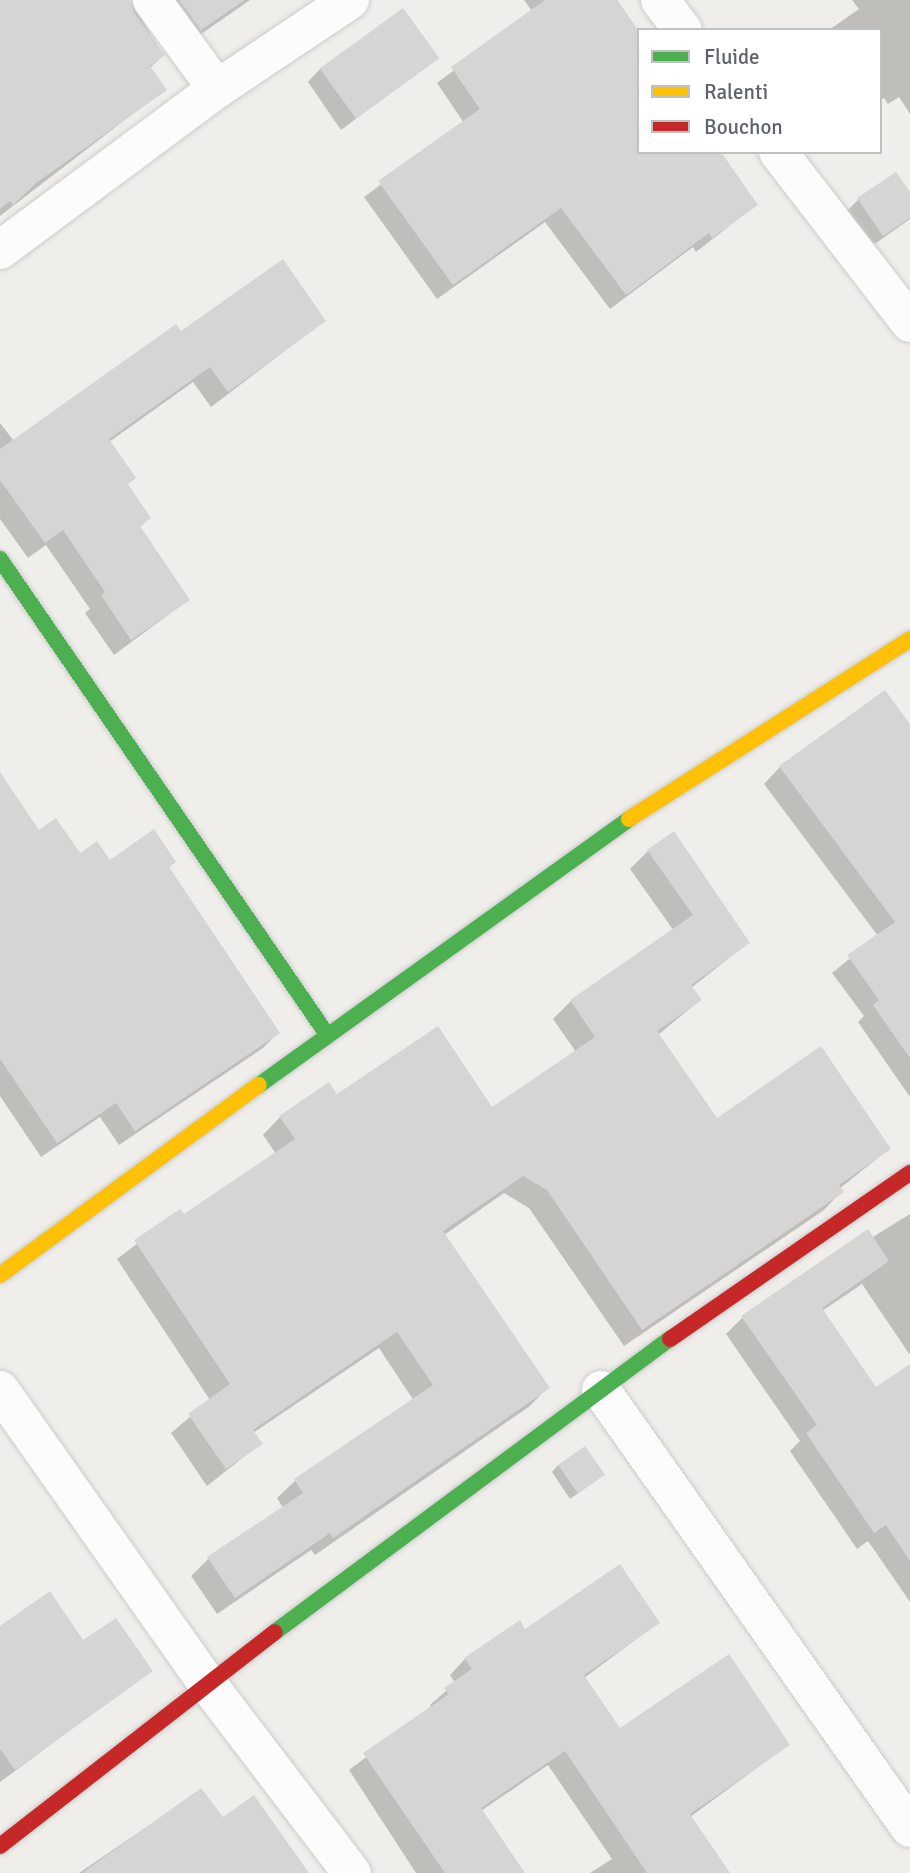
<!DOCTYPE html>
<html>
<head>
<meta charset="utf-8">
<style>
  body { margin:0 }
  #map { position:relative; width:910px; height:1873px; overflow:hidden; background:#efeeea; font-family:Signika,sans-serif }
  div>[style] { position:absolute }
  .shadow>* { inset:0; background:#0003 }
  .building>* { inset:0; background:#d6d5d3; transform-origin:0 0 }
  .roads { filter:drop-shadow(0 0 2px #cbcccc) drop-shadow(0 0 2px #cbcccc) }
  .street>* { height:38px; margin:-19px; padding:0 19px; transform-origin:19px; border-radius:19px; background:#fdfcfc }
  .fast>* { height:16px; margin:-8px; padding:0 8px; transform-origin:8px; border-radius:8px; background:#4caf50 }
  .slow>* { height:16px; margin:-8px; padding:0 8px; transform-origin:8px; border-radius:8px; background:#ffc107 }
  .jam>* { height:16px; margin:-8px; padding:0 8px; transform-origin:8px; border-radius:8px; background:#c62828 }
  span { translate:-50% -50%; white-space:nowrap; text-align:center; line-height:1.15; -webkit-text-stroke:5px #fff; paint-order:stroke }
  .legend { position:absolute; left:637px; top:28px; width:245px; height:126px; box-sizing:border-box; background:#fff; border:2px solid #bfc1c3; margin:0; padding:9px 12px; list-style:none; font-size:21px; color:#5f6368 }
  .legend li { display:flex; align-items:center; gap:14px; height:35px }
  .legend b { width:35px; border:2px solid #bfc1c3 }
</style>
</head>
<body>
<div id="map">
  <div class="shadow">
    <div style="clip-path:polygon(0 0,130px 0,163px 55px,150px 68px,165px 89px,0 216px)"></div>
    <div style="clip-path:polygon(148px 0,250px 0,184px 46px)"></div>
    <div style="clip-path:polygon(524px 0,617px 0,639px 32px,639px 152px,756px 205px,696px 252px,693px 247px,610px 309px,545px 222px,437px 299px,364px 197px,464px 123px,437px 83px,532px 11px)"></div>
    <div style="clip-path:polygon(852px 0,910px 0,910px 114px,899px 97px,888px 104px,884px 98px,880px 100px,880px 30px,829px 30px,859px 9px)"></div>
    <div style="clip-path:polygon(436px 58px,341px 130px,308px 82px,320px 69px)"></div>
    <div style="clip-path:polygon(910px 195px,910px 219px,869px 248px,845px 213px,858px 200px)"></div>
    <div style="clip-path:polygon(324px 321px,211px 407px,193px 382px,109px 442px,134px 478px,127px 485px,149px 518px,139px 528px,188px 600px,114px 655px,85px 613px,90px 609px,46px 545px,28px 558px,0 519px,0 423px,14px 441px,181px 334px)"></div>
    <div style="clip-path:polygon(910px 728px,910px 1097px,858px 1022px,864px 1016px,832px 973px,878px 936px,764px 784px,780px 767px)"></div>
    <div style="clip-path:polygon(0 776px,39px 832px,80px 855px,109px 862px,174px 862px,168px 869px,278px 1033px,263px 1048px,119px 1145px,100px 1117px,41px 1157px,0 1096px)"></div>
    <div style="clip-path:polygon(648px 851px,748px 943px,691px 988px,700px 1000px,658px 1035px,716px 1121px,889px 1149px,839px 1189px,841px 1192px,824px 1210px,624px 1346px,529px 1208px,504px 1193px,444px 1235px,547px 1388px,530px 1406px,315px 1555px,311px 1550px,217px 1614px,191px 1576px,209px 1558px,283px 1508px,277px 1498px,295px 1481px,414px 1401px,379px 1348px,253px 1433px,260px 1444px,207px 1486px,171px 1433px,210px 1400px,117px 1259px,180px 1211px,184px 1216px,276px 1154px,263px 1135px,280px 1117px,337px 1097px,491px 1109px,576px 1052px,553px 1019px,571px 1001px,674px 931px,630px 869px)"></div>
    <div style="clip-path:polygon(910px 1214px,910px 1355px,862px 1284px,822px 1311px,876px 1390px,910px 1366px,910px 1602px,868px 1541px,857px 1549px,790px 1451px,800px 1441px,726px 1334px,742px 1318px)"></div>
    <div style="clip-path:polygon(558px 1465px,603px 1475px,570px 1499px,552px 1472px)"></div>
    <div style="clip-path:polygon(658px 1623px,584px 1678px,619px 1730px,788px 1745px,690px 1817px,728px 1873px,590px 1873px,612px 1859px,548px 1765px,481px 1811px,523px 1873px,416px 1873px,349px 1770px,432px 1708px,430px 1705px,455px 1683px,450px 1675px,465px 1659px,525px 1631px)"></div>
    <div style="clip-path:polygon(0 1628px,82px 1642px,150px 1671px,0 1782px)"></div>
    <div style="clip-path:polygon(201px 1790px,223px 1820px,291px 1873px,79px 1873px)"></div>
  </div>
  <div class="building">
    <div style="clip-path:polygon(0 0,131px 0,134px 13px,165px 55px,150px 66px,167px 90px,36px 183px,13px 205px,10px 201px,0 209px)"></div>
    <div style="clip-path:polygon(179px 0,245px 0,201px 30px)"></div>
    <div style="clip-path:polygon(545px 0,617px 0,639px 32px,639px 152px,721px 152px,758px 205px,712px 238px,709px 233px,626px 295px,561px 208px,453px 285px,378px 181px,480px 109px,451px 67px)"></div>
    <div style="left:403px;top:8px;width:62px;height:103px;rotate:54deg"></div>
    <div style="clip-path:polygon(896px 172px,910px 192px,910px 218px,883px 236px,857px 198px)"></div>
    <div style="clip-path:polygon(283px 259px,326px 321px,228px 392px,210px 367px,109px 439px,136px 478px,128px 484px,151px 518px,140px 526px,190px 600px,131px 640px,101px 595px,105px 592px,63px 530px,45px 543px,0 480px,0 449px,176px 324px,181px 331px)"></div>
    <div style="clip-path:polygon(885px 690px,910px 724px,910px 1058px,873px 1005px,879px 1000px,847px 955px,895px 922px,779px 766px)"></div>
    <div style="clip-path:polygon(0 772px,39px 830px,56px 818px,80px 853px,97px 841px,110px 860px,154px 829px,176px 862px,169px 867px,280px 1033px,135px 1131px,116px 1103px,57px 1143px,0 1059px)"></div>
    <div style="clip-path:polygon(674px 831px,750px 943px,691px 985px,702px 1000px,657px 1031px,717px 1118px,821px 1046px,891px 1149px,839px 1185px,844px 1192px,642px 1330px,547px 1190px,523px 1176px,443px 1231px,550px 1388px,333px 1538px,330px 1533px,235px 1598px,207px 1557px,303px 1493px,294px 1479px,433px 1385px,397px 1332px,253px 1430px,263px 1444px,226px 1469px,188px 1414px,230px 1384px,134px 1240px,180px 1209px,184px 1214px,295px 1139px,279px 1116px,329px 1082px,337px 1094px,438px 1026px,492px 1107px,595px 1037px,570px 1000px,693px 915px,647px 850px)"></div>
    <div style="clip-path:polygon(868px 1229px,889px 1261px,822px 1308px,876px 1387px,910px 1364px,910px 1561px,886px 1525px,874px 1533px,806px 1433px,817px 1425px,741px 1316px)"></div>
    <div style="left:585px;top:1446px;width:35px;height:33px;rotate:55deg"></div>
    <div style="clip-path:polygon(620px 1564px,660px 1623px,584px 1675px,620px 1728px,729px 1654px,790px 1745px,690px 1814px,730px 1873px,647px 1873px,565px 1751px,481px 1808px,525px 1873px,445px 1873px,363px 1753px,449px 1694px,444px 1688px,472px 1669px,464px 1658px,520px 1620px,525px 1629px)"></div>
    <div style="clip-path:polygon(50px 1591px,83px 1640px,116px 1618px,153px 1671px,15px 1770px,0 1749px,0 1626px)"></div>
    <div style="clip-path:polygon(201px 1788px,223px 1817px,254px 1795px,309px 1873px,82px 1873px)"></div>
  </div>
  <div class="roads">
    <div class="street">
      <div style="left:152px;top:0;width:110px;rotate:53.9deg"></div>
      <div style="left:660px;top:0;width:38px;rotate:53deg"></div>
      <div style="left:778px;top:152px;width:216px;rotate:52.3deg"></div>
      <div style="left:0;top:250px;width:270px;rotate:-36.6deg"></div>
      <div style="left:217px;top:89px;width:160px;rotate:-33.8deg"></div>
      <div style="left:0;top:1390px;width:359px;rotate:54.8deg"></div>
      <div style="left:207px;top:1683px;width:239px;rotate:52.7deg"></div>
      <div style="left:601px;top:1390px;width:536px;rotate:54.8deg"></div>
    </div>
    <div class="fast">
      <div style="left:0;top:559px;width:575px;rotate:55.48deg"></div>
      <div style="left:259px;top:1085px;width:456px;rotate:-35.7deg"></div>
      <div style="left:275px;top:1632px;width:492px;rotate:-36.6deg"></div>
    </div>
    <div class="slow">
      <div style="left:629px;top:819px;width:334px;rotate:-32.6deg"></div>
      <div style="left:0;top:1275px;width:321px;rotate:-36.3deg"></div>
    </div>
    <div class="jam">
      <div style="left:670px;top:1339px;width:292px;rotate:-34.7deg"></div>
      <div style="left:0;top:1846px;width:348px;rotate:-37.9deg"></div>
    </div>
  </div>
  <ul class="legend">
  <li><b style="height:9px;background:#4caf50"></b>Fluide</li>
  <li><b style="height:9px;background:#ffc107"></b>Ralenti</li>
  <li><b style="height:9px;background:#c62828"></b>Bouchon</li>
  </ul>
</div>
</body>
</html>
